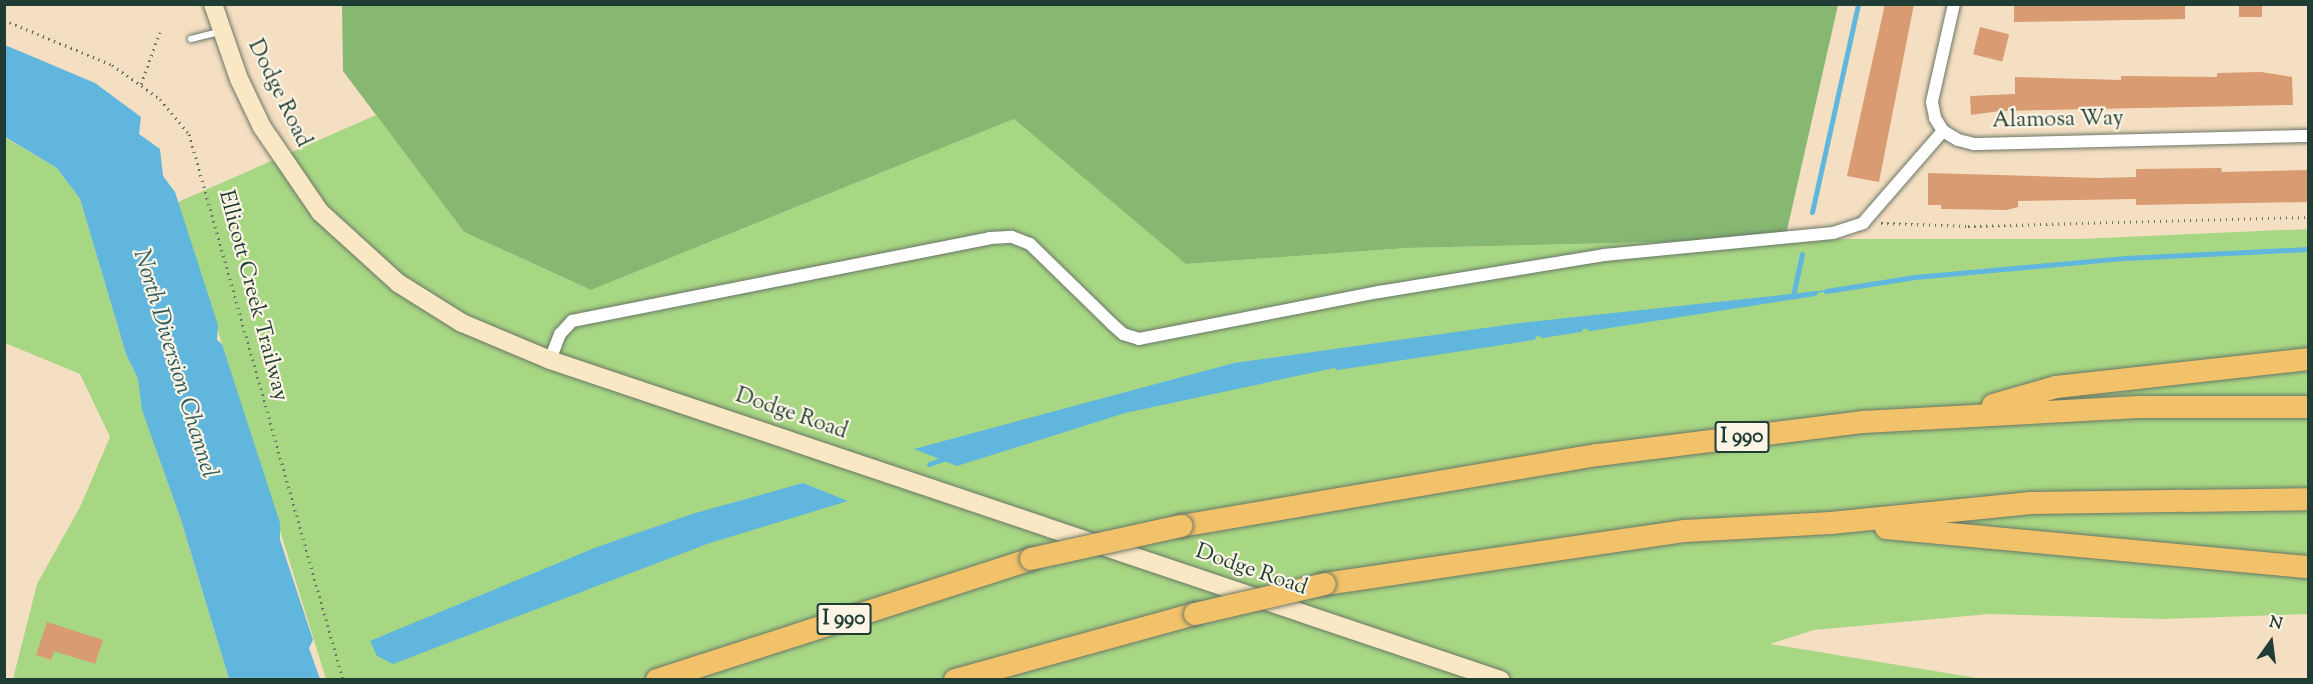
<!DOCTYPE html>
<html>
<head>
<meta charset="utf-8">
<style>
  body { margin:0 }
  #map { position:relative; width:2313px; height:684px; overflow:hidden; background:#f5dfc3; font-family:"Sorts Mill Goudy",serif }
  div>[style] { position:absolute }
  .green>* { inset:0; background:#a8d784 }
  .forest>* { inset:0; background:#86b872 }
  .water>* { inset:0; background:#60b6dc }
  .stream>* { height:5px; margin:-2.5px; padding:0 2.5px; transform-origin:2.5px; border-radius:2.5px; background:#60b6dc }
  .building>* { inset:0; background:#d89b72; transform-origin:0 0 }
  .path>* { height:3px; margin-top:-1.5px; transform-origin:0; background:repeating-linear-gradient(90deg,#6a7666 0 1.5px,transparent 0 6px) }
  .roads { filter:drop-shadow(0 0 2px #6a7666) drop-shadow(0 0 2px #6a7666) }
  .lane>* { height:6px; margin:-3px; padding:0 3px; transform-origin:3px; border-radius:3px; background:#fff }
  .street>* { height:12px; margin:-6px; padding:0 6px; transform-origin:6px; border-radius:6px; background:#fff }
  .secondary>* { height:18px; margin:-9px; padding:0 9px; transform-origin:9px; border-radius:9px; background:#fae7c3 }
  .highway>* { height:22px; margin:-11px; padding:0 11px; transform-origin:11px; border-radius:11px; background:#f2c26a }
  .bridges { filter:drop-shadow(0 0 2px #6a7666) drop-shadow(0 0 2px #6a7666) }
  .highway-bridge>* { height:22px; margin:-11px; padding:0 11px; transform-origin:11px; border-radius:11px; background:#f2c26a }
  span { translate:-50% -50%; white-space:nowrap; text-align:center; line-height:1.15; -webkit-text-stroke:4.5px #fcf5e5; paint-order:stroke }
  .shield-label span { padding:2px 4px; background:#fcf5e5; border:2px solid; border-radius:4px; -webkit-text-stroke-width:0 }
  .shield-label { font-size:21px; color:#1f3d34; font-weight:700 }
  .street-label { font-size:22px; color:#1f3d34 }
  .water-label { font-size:24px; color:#2f5b5e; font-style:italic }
  .frame { position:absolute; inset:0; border:6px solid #1f3d34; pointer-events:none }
  .north { position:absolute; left:2241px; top:612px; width:60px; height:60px; -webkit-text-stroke:4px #fcf5e5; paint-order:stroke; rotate:14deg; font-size:16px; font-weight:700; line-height:24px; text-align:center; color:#1f3d34 }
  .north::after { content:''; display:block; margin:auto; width:21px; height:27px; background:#1f3d34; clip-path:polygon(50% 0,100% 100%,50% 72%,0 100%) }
</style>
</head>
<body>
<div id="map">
  <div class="green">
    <div style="clip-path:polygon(376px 115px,464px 232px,591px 290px,1014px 119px,1187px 264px,1407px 248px,1785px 239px,2079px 239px,2308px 229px,2308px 614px,2163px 619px,1989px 614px,1814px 630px,1770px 644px,1989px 680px,326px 679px,178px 202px)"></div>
    <div style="clip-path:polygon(4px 137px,57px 168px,80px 199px,126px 354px,138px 379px,146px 421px,181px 520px,229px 679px,13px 679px,37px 584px,80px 507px,110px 437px,80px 374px,5px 343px)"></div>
  </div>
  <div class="forest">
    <div style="clip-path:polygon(342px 5px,1838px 5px,1785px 239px,1407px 248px,1186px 264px,1014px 119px,591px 290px,464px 232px,343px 71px)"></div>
  </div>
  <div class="water">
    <div style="clip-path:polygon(5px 45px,95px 83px,141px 117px,139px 134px,160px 149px,163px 176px,175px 192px,218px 325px,217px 340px,222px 344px,280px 523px,280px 540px,313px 640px,309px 648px,320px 679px,229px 679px,181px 520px,142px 410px,138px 379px,126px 354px,80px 199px,57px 168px,5px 137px)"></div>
    <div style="clip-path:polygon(1856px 287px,1339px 367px,1125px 413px,957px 466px,914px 449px,1234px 363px,1520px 323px)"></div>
    <div style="clip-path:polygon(803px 483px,848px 501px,707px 544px,393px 664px,377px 656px,370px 641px,597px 547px,692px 514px)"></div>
  </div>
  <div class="stream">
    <div style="left:1812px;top:212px;width:213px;rotate:-77.5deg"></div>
    <div style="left:1826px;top:291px;width:90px;rotate:-8.9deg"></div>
    <div style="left:1915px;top:277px;width:211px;rotate:-5.2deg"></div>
    <div style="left:2125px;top:258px;width:183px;rotate:-2.8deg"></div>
    <div style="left:1793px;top:296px;width:43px;rotate:-77.9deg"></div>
    <div style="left:1589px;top:328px;width:228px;rotate:-8.8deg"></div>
    <div style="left:1542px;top:335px;width:38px;rotate:-9deg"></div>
    <div style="left:1337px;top:367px;width:198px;rotate:-8.7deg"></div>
    <div style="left:929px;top:464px;width:18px;rotate:-19deg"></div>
  </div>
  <div class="building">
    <div style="clip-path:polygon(1885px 4px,1914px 4px,1879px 182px,1847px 176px)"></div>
    <div style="clip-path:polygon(2014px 4px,2185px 4px,2185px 19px,2014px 22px)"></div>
    <div style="left:2239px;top:4px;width:23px;height:13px"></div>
    <div style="left:1980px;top:27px;width:30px;height:28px;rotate:14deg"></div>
    <div style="clip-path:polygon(2261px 72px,2292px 77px,2293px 105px,2000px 111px,1971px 115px,1970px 96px,2015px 94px,2015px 77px,2121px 80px,2121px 76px,2217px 77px,2217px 73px)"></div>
    <div style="clip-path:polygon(2221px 168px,2222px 172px,2308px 170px,2308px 202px,2136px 205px,2136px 199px,2018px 201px,2018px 207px,2007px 210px,1941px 209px,1941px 205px,1928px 205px,1928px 173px,2099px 178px,2136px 177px,2136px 169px)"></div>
    <div style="clip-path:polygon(47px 622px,103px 640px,95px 664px,54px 651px,51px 660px,36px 655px)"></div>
  </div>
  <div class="path">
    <div style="left:4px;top:20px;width:117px;rotate:22.6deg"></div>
    <div style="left:112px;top:65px;width:59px;rotate:35.3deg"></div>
    <div style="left:160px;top:99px;width:45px;rotate:50.4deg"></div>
    <div style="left:189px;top:134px;width:567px;rotate:74.25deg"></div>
    <div style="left:141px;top:84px;width:55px;rotate:-69.9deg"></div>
    <div style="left:1881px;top:223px;width:87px;rotate:2deg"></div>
    <div style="left:1968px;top:226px;width:340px;rotate:-1.5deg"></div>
  </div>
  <div class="roads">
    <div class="lane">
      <div style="left:191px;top:39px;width:29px;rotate:-14deg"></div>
    </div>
    <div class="street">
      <div style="left:1954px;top:4px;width:100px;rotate:102.7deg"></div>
      <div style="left:1932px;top:102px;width:16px;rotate:79deg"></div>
      <div style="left:1935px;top:118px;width:15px;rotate:58deg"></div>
      <div style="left:1943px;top:131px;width:17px;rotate:31deg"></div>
      <div style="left:1958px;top:140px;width:16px;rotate:14deg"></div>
      <div style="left:1974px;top:144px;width:334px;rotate:-1.4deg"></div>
      <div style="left:550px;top:360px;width:28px;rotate:-69deg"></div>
      <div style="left:560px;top:334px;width:18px;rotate:-47deg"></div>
      <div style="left:572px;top:321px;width:426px;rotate:-11.2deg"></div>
      <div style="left:990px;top:238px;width:22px;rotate:-3deg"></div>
      <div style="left:1012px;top:237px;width:19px;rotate:21deg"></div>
      <div style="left:1030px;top:244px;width:115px;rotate:44.3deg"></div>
      <div style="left:1112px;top:324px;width:15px;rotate:42deg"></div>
      <div style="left:1123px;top:334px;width:17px;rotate:17deg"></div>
      <div style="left:1139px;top:339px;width:245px;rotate:-11.1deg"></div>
      <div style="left:1379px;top:292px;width:228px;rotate:-9.3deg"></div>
      <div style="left:1604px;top:255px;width:230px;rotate:-5.5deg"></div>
      <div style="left:1833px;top:233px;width:32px;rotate:-18deg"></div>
      <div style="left:1863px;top:223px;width:122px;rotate:-49deg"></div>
    </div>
    <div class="secondary">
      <div style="left:213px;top:4px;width:79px;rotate:70.9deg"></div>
      <div style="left:239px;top:79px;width:53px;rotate:64.4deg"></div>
      <div style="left:262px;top:127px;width:103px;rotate:55.7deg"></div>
      <div style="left:320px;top:212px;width:105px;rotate:42.3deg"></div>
      <div style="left:398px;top:283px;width:75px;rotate:32deg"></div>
      <div style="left:462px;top:323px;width:95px;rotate:22.8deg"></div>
      <div style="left:550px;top:360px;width:1003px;rotate:18.6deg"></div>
    </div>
    <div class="highway">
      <div style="left:1993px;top:405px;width:66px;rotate:-15.9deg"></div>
      <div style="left:2056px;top:387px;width:254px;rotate:-6.3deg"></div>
      <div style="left:1181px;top:526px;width:423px;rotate:-9.7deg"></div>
      <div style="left:1598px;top:455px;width:267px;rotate:-7.1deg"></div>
      <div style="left:1863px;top:422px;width:276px;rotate:-3.1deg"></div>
      <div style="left:2139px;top:407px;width:169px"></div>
      <div style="left:1886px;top:528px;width:424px;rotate:5.3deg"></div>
      <div style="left:1325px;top:584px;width:364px;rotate:-8.4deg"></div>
      <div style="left:1685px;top:531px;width:146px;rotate:-3.1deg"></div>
      <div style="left:1831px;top:523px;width:201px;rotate:-5.7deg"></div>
      <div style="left:2031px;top:503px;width:277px;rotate:-0.8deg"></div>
      <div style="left:657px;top:680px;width:393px;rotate:-17.9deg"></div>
      <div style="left:955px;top:680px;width:249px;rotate:-15.4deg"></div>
    </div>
  </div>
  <div class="bridges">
    <div class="highway-bridge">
      <div style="left:1031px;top:559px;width:154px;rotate:-12.4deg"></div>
      <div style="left:1195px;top:614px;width:133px;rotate:-13deg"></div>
    </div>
  </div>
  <div class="shield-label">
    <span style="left:1742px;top:437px">I 990</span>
    <span style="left:844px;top:619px">I 990</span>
  </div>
  <div class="street-label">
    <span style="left:278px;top:94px;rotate:64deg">Dodge Road</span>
    <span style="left:2058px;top:121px;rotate:-1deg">Alamosa Way</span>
    <span style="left:252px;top:296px;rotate:75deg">Ellicott Creek Trailway</span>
    <span style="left:791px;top:415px;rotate:19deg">Dodge Road</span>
    <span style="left:1251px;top:571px;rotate:19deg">Dodge Road</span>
  </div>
  <div class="water-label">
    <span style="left:174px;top:364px;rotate:73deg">North Diversion Channel</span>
  </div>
  <div class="frame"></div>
  <div class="north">N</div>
</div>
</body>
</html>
